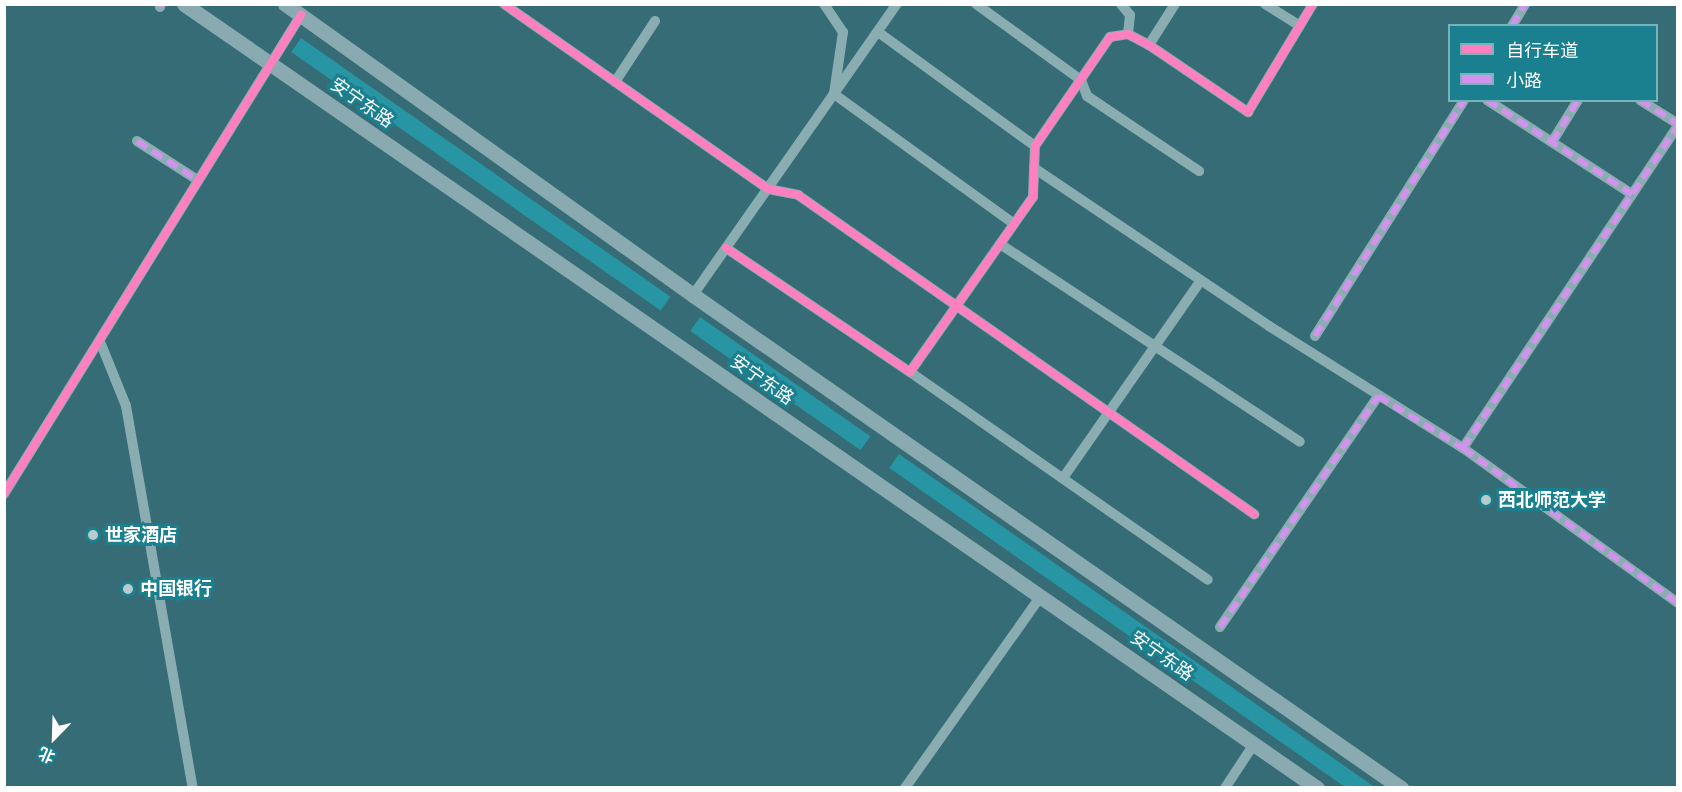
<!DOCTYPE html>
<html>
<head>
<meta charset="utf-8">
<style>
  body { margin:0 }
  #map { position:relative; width:1682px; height:792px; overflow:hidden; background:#356c75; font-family:"Fira Sans Condensed","Noto Sans SC",sans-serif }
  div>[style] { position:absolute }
  .green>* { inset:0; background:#2895a4; transform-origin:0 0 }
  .minor>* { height:10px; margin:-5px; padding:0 5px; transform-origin:5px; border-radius:5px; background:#8aadb1 }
  .major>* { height:15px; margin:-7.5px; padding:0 7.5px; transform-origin:7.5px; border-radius:7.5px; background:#89aab0 }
  .quiet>* { height:6px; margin-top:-3px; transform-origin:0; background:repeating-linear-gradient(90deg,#d193ec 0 12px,transparent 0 18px) }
  .cycleway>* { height:8px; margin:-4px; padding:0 4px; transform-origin:4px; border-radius:4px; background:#ff80c0 }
  .dots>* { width:16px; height:16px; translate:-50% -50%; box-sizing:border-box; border:3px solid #1a8090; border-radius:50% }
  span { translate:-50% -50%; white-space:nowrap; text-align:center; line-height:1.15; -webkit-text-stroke:6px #1a8090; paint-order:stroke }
  .street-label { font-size:18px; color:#fff }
  .poi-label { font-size:18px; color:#fff; font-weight:700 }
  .left { translate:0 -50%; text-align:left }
  .frame { position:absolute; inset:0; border:6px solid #fff; pointer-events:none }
  .legend { position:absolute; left:1448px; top:24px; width:210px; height:78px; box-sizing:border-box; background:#1a8090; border:2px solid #76b3bc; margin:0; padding:8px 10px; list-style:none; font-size:18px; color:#fff }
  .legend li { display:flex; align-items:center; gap:12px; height:30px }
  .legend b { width:30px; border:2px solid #76b3bc }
  .north { position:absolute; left:24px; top:708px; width:60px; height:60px; -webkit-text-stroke:4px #1a8090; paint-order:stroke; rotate:203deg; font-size:16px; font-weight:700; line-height:24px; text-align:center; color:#fff }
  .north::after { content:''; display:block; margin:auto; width:21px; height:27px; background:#fff; clip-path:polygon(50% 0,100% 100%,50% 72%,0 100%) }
</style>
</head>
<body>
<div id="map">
  <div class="green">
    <div style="left:301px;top:38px;width:451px;height:17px;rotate:35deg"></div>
    <div style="left:700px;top:317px;width:208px;height:17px;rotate:35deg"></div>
    <div style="left:899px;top:454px;width:583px;height:17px;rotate:35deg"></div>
  </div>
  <div class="minor">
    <div style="left:504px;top:4px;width:322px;rotate:35deg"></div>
    <div style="left:768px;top:189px;width:31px;rotate:11deg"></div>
    <div style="left:798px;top:195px;width:557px;rotate:34.98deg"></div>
    <div style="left:824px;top:4px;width:34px;rotate:56deg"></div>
    <div style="left:843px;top:32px;width:63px;rotate:98.3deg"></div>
    <div style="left:834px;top:94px;width:222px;rotate:35.8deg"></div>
    <div style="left:976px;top:4px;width:130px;rotate:35.9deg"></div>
    <div style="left:1081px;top:80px;width:17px;rotate:69deg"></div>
    <div style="left:1087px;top:96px;width:135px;rotate:33.8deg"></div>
    <div style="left:1121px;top:4px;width:14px;rotate:51deg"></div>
    <div style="left:1130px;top:15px;width:19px;rotate:96deg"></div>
    <div style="left:1265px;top:4px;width:41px;rotate:32.2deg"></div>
    <div style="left:160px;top:7px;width:3px;rotate:-72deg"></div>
    <div style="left:1512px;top:26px;width:26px;rotate:-59deg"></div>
    <div style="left:878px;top:32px;width:194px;rotate:36deg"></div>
    <div style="left:1149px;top:45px;width:49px;rotate:-57.6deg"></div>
    <div style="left:615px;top:82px;width:73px;rotate:-56.7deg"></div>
    <div style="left:1487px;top:100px;width:173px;rotate:33deg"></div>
    <div style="left:1640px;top:100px;width:45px;rotate:32.3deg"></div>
    <div style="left:137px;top:141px;width:70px;rotate:32.8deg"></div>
    <div style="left:1552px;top:142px;width:49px;rotate:-58.2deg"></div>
    <div style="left:1034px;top:168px;width:283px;rotate:33.9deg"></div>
    <div style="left:1269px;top:326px;width:229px;rotate:32.2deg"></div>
    <div style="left:1463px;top:448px;width:265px;rotate:35.8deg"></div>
    <div style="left:1000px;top:244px;width:359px;rotate:33.4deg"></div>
    <div style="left:726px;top:248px;width:222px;rotate:34deg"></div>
    <div style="left:910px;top:372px;width:214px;rotate:-54.9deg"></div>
    <div style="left:1033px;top:197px;width:51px;rotate:-87.8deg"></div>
    <div style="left:1035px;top:146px;width:132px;rotate:-55.5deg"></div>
    <div style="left:1110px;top:37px;width:18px;rotate:-9deg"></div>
    <div style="left:1128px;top:34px;width:24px;rotate:28deg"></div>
    <div style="left:1149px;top:45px;width:120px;rotate:34.1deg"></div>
    <div style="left:1248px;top:112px;width:126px;rotate:-59deg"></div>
    <div style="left:693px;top:295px;width:355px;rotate:-55deg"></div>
    <div style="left:1315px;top:336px;width:279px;rotate:-57.7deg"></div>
    <div style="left:101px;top:344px;width:67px;rotate:68deg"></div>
    <div style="left:126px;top:406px;width:388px;rotate:80.1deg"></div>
    <div style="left:910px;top:372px;width:363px;rotate:34.9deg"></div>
    <div style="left:1463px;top:448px;width:387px;rotate:-56.3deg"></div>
    <div style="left:1063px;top:478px;width:241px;rotate:-55.1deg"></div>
    <div style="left:4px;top:494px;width:564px;rotate:-58.2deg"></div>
    <div style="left:1220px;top:627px;width:280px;rotate:-55.6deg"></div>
    <div style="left:905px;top:788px;width:235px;rotate:-54.7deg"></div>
    <div style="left:1225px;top:788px;width:53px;rotate:-56.6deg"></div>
  </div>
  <div class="major">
    <div style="left:184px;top:4px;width:1378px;rotate:34.68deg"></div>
    <div style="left:285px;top:4px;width:501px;rotate:35.5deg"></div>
    <div style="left:693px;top:295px;width:863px;rotate:34.85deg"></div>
  </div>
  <div class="quiet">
    <div style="left:160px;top:7px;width:3px;rotate:-72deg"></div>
    <div style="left:1512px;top:26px;width:26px;rotate:-59deg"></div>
    <div style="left:1487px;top:100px;width:173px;rotate:33deg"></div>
    <div style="left:1640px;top:100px;width:45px;rotate:32.3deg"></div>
    <div style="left:137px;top:141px;width:70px;rotate:32.8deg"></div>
    <div style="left:1552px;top:142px;width:49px;rotate:-58.2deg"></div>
    <div style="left:1315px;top:336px;width:279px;rotate:-57.7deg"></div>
    <div style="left:1463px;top:448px;width:387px;rotate:-56.3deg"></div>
    <div style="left:1220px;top:627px;width:280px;rotate:-55.6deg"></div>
    <div style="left:1378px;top:396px;width:100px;rotate:31.5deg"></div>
    <div style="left:1463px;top:448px;width:265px;rotate:35.8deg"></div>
  </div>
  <div class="cycleway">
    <div style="left:504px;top:4px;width:322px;rotate:35deg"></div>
    <div style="left:768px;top:189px;width:31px;rotate:11deg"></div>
    <div style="left:798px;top:195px;width:557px;rotate:34.98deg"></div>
    <div style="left:726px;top:248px;width:222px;rotate:34deg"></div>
    <div style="left:910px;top:372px;width:214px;rotate:-54.9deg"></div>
    <div style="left:1033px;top:197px;width:51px;rotate:-87.8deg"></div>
    <div style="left:1035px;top:146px;width:132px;rotate:-55.5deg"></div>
    <div style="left:1110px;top:37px;width:18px;rotate:-9deg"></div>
    <div style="left:1128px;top:34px;width:24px;rotate:28deg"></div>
    <div style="left:1149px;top:45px;width:120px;rotate:34.1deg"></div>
    <div style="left:1248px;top:112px;width:126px;rotate:-59deg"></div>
    <div style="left:4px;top:494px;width:564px;rotate:-58.2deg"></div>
  </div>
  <div class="dots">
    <div style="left:1486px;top:500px;background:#b8cccf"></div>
    <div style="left:93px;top:535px;background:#b8cccf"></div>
    <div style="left:128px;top:589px;background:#b8cccf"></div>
  </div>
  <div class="street-label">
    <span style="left:362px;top:103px;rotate:35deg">安宁东路</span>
    <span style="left:762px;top:380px;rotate:35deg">安宁东路</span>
    <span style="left:1162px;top:656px;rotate:35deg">安宁东路</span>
  </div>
  <div class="poi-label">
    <span class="left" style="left:1498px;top:500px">西北师范大学</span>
    <span class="left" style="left:105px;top:535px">世家酒店</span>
    <span class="left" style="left:140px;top:589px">中国银行</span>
  </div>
  <div class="frame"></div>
  <ul class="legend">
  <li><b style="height:8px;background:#ff80c0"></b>自行车道</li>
  <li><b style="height:8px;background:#d193ec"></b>小路</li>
  </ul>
  <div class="north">北</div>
</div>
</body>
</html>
